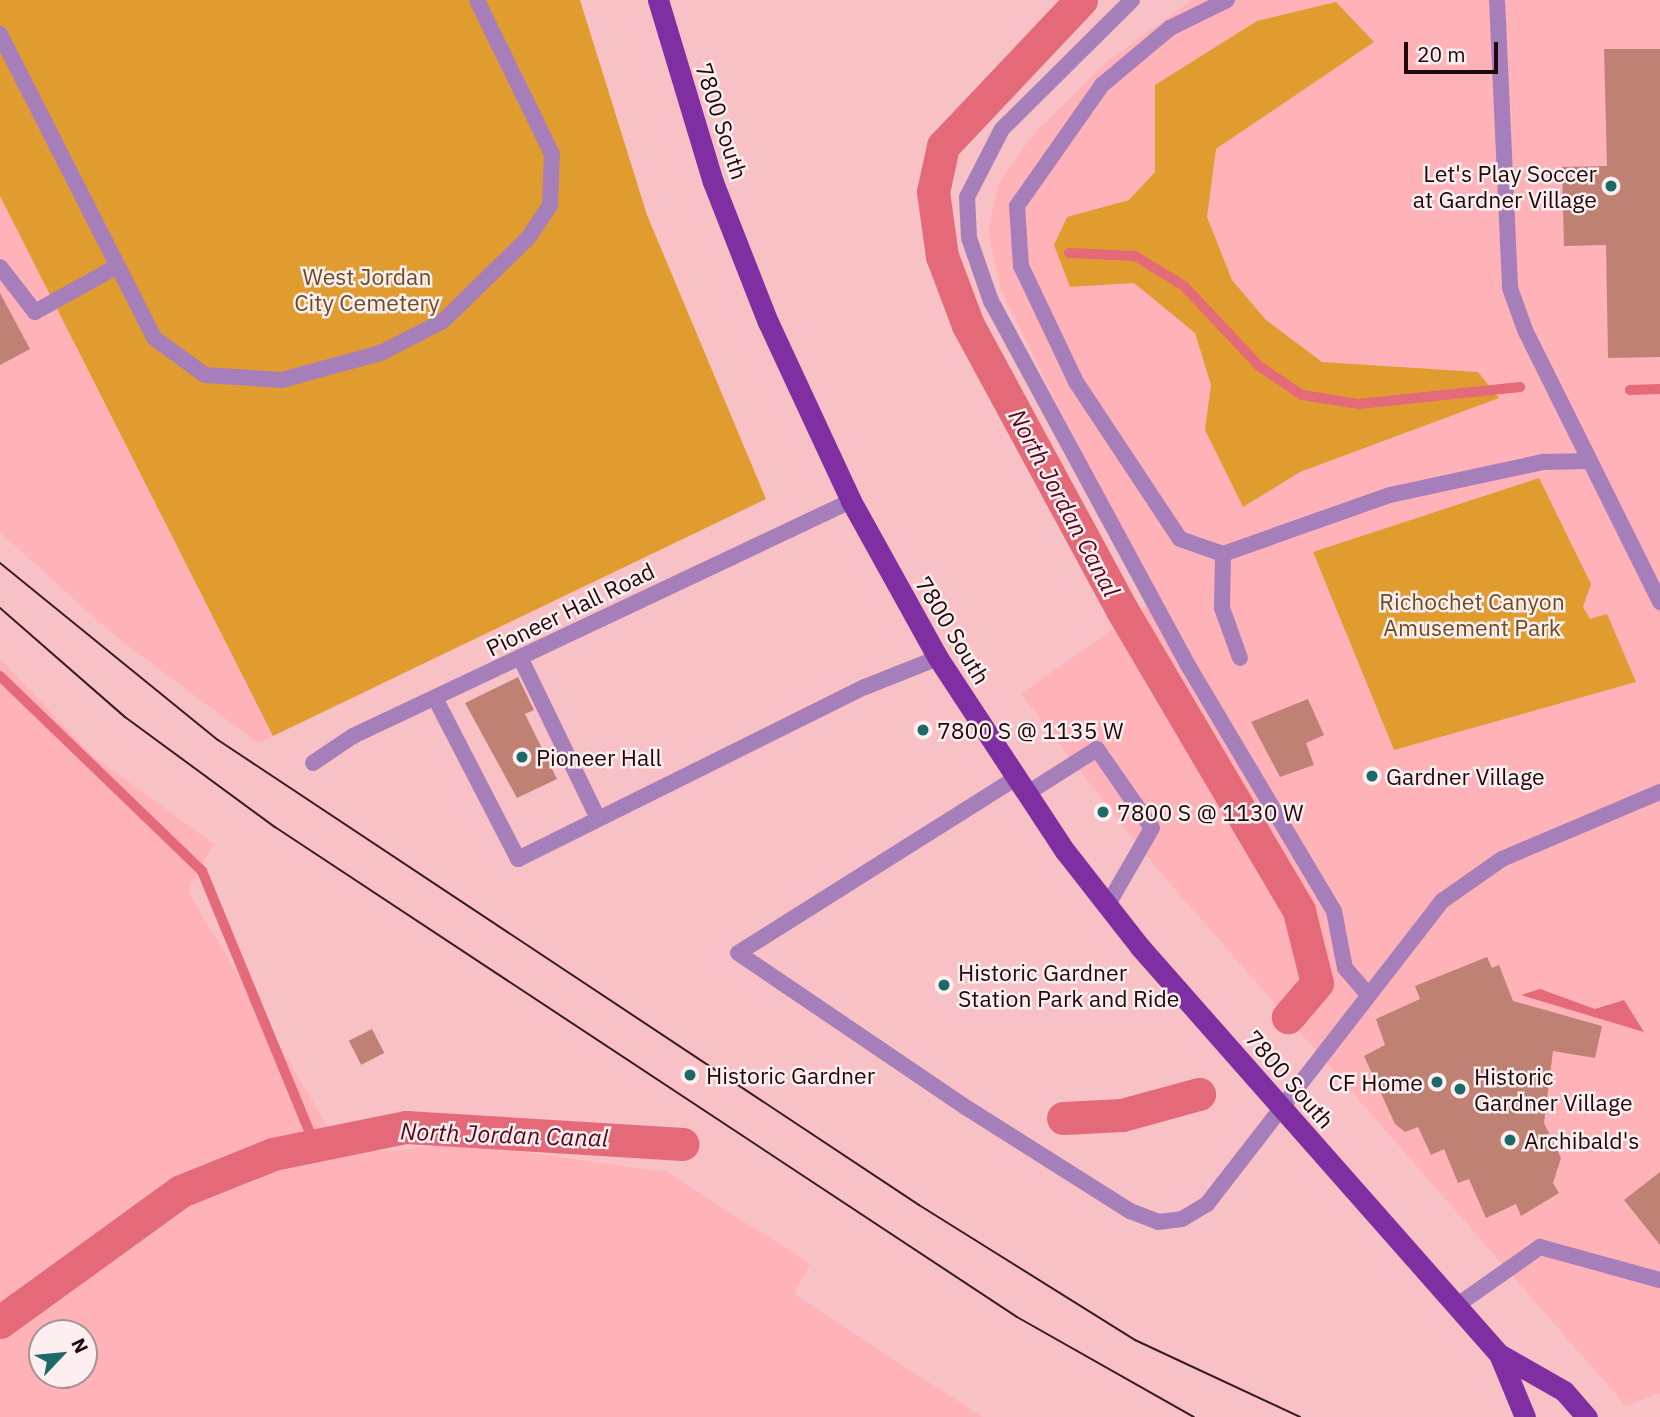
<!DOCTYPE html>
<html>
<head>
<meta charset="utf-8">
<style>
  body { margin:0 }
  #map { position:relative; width:1660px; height:1417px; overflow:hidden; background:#f8c1c5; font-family:"IBM Plex Sans",sans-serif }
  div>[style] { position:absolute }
  .built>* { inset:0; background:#ffb2b8 }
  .green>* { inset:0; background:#e09c2f }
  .water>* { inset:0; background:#e46979 }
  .stream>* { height:10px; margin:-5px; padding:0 5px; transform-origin:5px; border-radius:5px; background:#e46979 }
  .canal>* { height:33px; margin:-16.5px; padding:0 16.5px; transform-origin:16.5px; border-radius:16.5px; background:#e46979 }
  .building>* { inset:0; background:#be8173; transform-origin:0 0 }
  .lane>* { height:16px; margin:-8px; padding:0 8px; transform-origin:8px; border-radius:8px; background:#a67fba }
  .primary>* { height:21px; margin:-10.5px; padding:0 10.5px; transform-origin:10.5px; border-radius:10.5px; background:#7f2fa1 }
  .tram>* { height:2px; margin:-1px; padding:0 1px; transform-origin:1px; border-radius:1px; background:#361c1f }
  .dots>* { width:19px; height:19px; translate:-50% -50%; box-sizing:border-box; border:4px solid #fdeeef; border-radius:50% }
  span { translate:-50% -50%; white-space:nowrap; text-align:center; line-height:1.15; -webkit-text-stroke:5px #fdeeef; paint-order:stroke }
  .street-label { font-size:23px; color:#20090c }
  .poi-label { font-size:23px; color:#20090c }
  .right { translate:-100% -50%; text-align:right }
  .left { translate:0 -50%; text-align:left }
  .park-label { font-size:23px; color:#6c4d21 }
  .water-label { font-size:24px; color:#57071c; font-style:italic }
  .north { position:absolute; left:28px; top:1319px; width:70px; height:70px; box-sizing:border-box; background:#fdeeef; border:2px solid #a59294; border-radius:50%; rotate:64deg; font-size:19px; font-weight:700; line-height:28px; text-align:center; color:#20090c }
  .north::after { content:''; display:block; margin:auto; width:24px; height:32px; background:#1c6968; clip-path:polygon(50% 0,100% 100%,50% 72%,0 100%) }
  .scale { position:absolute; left:1404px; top:42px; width:94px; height:32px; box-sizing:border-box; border:4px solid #20090c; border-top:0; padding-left:9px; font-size:21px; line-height:24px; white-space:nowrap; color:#20090c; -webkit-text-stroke:5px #fdeeef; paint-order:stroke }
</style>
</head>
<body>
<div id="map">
  <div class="built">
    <div style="clip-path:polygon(1192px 0,1660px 0,1660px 1393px,1626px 1406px,1148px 858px,1021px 694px,1154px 600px,1001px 290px,988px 231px,999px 182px,1035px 132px,1108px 61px)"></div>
    <div style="clip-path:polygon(0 196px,273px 736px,258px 743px,114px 635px,0 532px)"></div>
    <div style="clip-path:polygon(evenodd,0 659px,93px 756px,214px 844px,188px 891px,344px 1154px,464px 1144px,667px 1172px,810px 1264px,794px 1294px,982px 1417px,0 1417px,0 659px,42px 1333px,84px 1333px,84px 1375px,42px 1375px,42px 1333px)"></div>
  </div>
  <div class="green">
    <div style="clip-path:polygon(0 0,580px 0,647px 215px,766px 499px,273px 736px,0 196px)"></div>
    <div style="clip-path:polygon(1336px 2px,1374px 42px,1216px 149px,1207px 217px,1232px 280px,1266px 320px,1322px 362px,1478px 372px,1499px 398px,1300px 472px,1243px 507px,1205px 430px,1211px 385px,1195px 333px,1134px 283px,1070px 287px,1054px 245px,1067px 217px,1129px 200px,1155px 172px,1155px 85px,1257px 21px)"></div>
    <div style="clip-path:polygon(1539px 478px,1591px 584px,1583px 607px,1590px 619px,1607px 614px,1636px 682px,1394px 750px,1313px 552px)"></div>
  </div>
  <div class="water">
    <div style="clip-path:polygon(1540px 989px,1595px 1009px,1624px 1000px,1644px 1032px,1521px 995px)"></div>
  </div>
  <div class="stream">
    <div style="left:1069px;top:253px;width:66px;rotate:2.6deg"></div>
    <div style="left:1135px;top:256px;width:57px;rotate:31.5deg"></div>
    <div style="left:1184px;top:286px;width:110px;rotate:46.8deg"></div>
    <div style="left:1259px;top:366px;width:52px;rotate:34deg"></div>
    <div style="left:1302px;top:395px;width:58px;rotate:9deg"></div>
    <div style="left:1359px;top:404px;width:162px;rotate:-6deg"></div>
    <div style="left:1630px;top:390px;width:30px;rotate:-2deg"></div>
    <div style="left:0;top:676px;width:281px;rotate:44deg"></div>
    <div style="left:202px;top:871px;width:296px;rotate:67.6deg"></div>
  </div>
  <div class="canal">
    <div style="left:1081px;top:0;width:201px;rotate:133.4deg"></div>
    <div style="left:943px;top:146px;width:47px;rotate:102.3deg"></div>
    <div style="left:933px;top:192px;width:65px;rotate:82deg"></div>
    <div style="left:942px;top:256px;width:74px;rotate:69.4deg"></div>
    <div style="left:968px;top:325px;width:324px;rotate:61.6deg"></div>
    <div style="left:1122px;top:610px;width:349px;rotate:59.5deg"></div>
    <div style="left:1299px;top:911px;width:74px;rotate:76deg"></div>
    <div style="left:1317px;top:983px;width:45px;rotate:130.5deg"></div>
    <div style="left:1063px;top:1118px;width:59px;rotate:-2.9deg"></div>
    <div style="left:1122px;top:1115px;width:80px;rotate:-15.3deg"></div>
    <div style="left:0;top:1322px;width:223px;rotate:-35.9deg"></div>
    <div style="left:181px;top:1191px;width:99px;rotate:-21.9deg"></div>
    <div style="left:273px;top:1154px;width:136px;rotate:-11.5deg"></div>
    <div style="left:406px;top:1127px;width:277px;rotate:3.5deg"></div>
  </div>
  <div class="building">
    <div style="clip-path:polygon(1604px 49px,1660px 49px,1660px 357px,1608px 358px,1606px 245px,1564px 246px,1562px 167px,1607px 166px)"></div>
    <div style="clip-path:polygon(0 293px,30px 349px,0 365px)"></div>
    <div style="clip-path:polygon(518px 677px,534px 710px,525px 714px,557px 779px,517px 798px,465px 703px)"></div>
    <div style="clip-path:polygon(1308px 699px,1324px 735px,1306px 743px,1314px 765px,1280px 777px,1251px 722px)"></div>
    <div style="clip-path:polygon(1487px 957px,1492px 968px,1499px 965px,1513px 1001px,1602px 1026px,1595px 1058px,1553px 1051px,1544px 1123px,1561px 1158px,1553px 1183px,1559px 1193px,1521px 1216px,1516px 1204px,1486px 1218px,1469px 1179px,1458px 1183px,1444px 1149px,1431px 1155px,1418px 1127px,1405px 1132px,1395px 1124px,1364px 1056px,1385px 1045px,1376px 1019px,1420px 999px,1415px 986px)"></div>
    <div style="left:372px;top:1029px;width:27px;height:26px;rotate:63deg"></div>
    <div style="clip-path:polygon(1660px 1172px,1660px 1245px,1624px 1200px)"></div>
  </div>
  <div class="lane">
    <div style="left:1132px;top:0;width:183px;rotate:135.2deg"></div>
    <div style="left:1002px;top:129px;width:76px;rotate:117.2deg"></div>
    <div style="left:967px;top:197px;width:41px;rotate:87.2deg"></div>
    <div style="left:969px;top:238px;width:67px;rotate:70.8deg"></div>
    <div style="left:991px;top:301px;width:416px;rotate:61.6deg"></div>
    <div style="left:1189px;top:667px;width:284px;rotate:59.3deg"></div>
    <div style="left:1334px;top:911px;width:58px;rotate:79.1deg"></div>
    <div style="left:1345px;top:968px;width:33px;rotate:49deg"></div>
    <div style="left:1227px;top:0;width:64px;rotate:153.8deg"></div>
    <div style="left:1170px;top:28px;width:89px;rotate:140deg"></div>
    <div style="left:1102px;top:85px;width:148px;rotate:125.1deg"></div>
    <div style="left:1017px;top:206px;width:60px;rotate:86.2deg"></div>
    <div style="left:1021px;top:266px;width:128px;rotate:64.6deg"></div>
    <div style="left:1076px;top:382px;width:188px;rotate:56.5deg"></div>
    <div style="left:1180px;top:539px;width:46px;rotate:19.2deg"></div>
    <div style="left:1223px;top:554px;width:177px;rotate:-19.5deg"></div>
    <div style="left:1390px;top:495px;width:157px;rotate:-12.2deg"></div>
    <div style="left:1543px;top:462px;width:47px;rotate:-1.2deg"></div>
    <div style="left:1497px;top:0;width:288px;rotate:87.4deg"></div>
    <div style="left:1510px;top:288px;width:45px;rotate:70.3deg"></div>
    <div style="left:1525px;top:330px;width:304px;rotate:63.6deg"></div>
    <div style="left:0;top:34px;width:341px;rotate:63.1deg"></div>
    <div style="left:154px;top:338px;width:63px;rotate:36deg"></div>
    <div style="left:205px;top:375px;width:77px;rotate:3.7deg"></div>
    <div style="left:282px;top:380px;width:103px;rotate:-15.3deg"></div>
    <div style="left:381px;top:353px;width:70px;rotate:-27.3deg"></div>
    <div style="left:443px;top:321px;width:119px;rotate:-44.3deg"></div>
    <div style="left:528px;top:238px;width:40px;rotate:-56deg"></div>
    <div style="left:550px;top:205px;width:51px;rotate:-87.8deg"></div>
    <div style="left:552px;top:154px;width:171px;rotate:-116deg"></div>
    <div style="left:0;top:267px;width:57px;rotate:52.1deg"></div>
    <div style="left:35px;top:312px;width:90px;rotate:-29.1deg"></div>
    <div style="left:1223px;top:554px;width:54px;rotate:91.1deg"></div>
    <div style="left:1222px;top:608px;width:53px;rotate:70.2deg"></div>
    <div style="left:520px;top:657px;width:179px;rotate:64.2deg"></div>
    <div style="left:436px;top:700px;width:179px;rotate:62.7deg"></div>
    <div style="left:518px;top:859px;width:387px;rotate:-26.4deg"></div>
    <div style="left:865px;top:687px;width:79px;rotate:-21.7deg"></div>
    <div style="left:313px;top:763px;width:48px;rotate:-34deg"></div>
    <div style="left:353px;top:736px;width:551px;rotate:-25.26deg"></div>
    <div style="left:1016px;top:778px;width:328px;rotate:147.8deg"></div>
    <div style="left:738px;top:953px;width:277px;rotate:34.1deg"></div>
    <div style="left:967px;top:1108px;width:193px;rotate:32.3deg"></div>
    <div style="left:1130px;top:1211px;width:30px;rotate:21deg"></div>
    <div style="left:1158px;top:1222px;width:24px;rotate:-7deg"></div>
    <div style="left:1182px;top:1219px;width:29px;rotate:-31deg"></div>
    <div style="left:1207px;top:1204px;width:383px;rotate:-52.2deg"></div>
    <div style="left:1442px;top:901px;width:73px;rotate:-35deg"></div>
    <div style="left:1502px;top:859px;width:172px;rotate:-23deg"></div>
    <div style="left:1026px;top:794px;width:84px;rotate:-32.4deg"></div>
    <div style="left:1097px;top:749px;width:96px;rotate:55.2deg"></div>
    <div style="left:1152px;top:828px;width:90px;rotate:120deg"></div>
    <div style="left:1456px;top:1306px;width:103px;rotate:-35.1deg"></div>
    <div style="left:1540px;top:1247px;width:124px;rotate:15.4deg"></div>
  </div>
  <div class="primary">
    <div style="left:658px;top:0;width:190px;rotate:73.2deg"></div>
    <div style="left:713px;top:182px;width:150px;rotate:68.6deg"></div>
    <div style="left:768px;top:322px;width:197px;rotate:65.1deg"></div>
    <div style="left:851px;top:501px;width:179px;rotate:61deg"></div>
    <div style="left:938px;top:658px;width:231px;rotate:56.7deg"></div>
    <div style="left:1065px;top:851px;width:122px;rotate:52deg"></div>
    <div style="left:1140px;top:947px;width:543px;rotate:48.59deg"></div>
    <div style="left:1499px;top:1354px;width:68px;rotate:67.6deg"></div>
    <div style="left:1499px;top:1354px;width:75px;rotate:29.6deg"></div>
    <div style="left:1564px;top:1391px;width:35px;rotate:49deg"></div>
  </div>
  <div class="tram">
    <div style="left:0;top:563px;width:281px;rotate:39.1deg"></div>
    <div style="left:218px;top:740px;width:841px;rotate:33.56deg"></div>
    <div style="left:919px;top:1205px;width:255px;rotate:32deg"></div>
    <div style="left:1135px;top:1340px;width:182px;rotate:25deg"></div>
    <div style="left:0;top:608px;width:166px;rotate:41.1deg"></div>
    <div style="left:125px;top:717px;width:186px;rotate:36.3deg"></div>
    <div style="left:275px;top:827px;width:889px;rotate:33.44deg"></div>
    <div style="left:1017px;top:1317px;width:203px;rotate:29.5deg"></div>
  </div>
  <div class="dots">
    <div style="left:1611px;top:186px;background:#1c6968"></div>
    <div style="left:923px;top:730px;background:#1c6968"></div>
    <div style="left:522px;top:757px;background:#1c6968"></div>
    <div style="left:1372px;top:776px;background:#1c6968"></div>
    <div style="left:1103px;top:812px;background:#1c6968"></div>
    <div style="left:944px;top:985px;background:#1c6968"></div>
    <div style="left:690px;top:1075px;background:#1c6968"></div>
    <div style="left:1437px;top:1082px;background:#1c6968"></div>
    <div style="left:1460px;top:1089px;background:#1c6968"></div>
    <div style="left:1510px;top:1140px;background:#1c6968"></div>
  </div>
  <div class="street-label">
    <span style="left:722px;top:121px;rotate:72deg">7800 South</span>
    <span style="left:570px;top:609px;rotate:-26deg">Pioneer Hall Road</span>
    <span style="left:953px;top:630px;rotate:59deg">7800 South</span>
    <span style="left:1290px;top:1079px;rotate:49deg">7800 South</span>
  </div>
  <div class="poi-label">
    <span class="right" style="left:1597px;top:186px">Let's Play Soccer<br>at Gardner Village</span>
    <span class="left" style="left:937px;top:730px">7800 S @ 1135 W</span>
    <span class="left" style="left:536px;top:757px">Pioneer Hall</span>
    <span class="left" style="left:1386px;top:776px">Gardner Village</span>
    <span class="left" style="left:1117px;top:812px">7800 S @ 1130 W</span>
    <span class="left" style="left:958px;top:985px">Historic Gardner<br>Station Park and Ride</span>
    <span class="left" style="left:706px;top:1075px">Historic Gardner</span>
    <span class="left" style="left:1474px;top:1089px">Historic<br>Gardner Village</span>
    <span class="right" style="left:1423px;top:1082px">CF Home</span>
    <span class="left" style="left:1524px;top:1140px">Archibald's</span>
  </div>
  <div class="park-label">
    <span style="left:367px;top:289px">West Jordan<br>City Cemetery</span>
    <span style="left:1472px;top:614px">Richochet Canyon<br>Amusement Park</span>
  </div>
  <div class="water-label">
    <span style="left:1064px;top:503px;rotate:62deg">North Jordan Canal</span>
    <span style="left:504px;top:1135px;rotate:2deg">North Jordan Canal</span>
  </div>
  <div class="north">N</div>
  <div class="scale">20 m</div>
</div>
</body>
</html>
